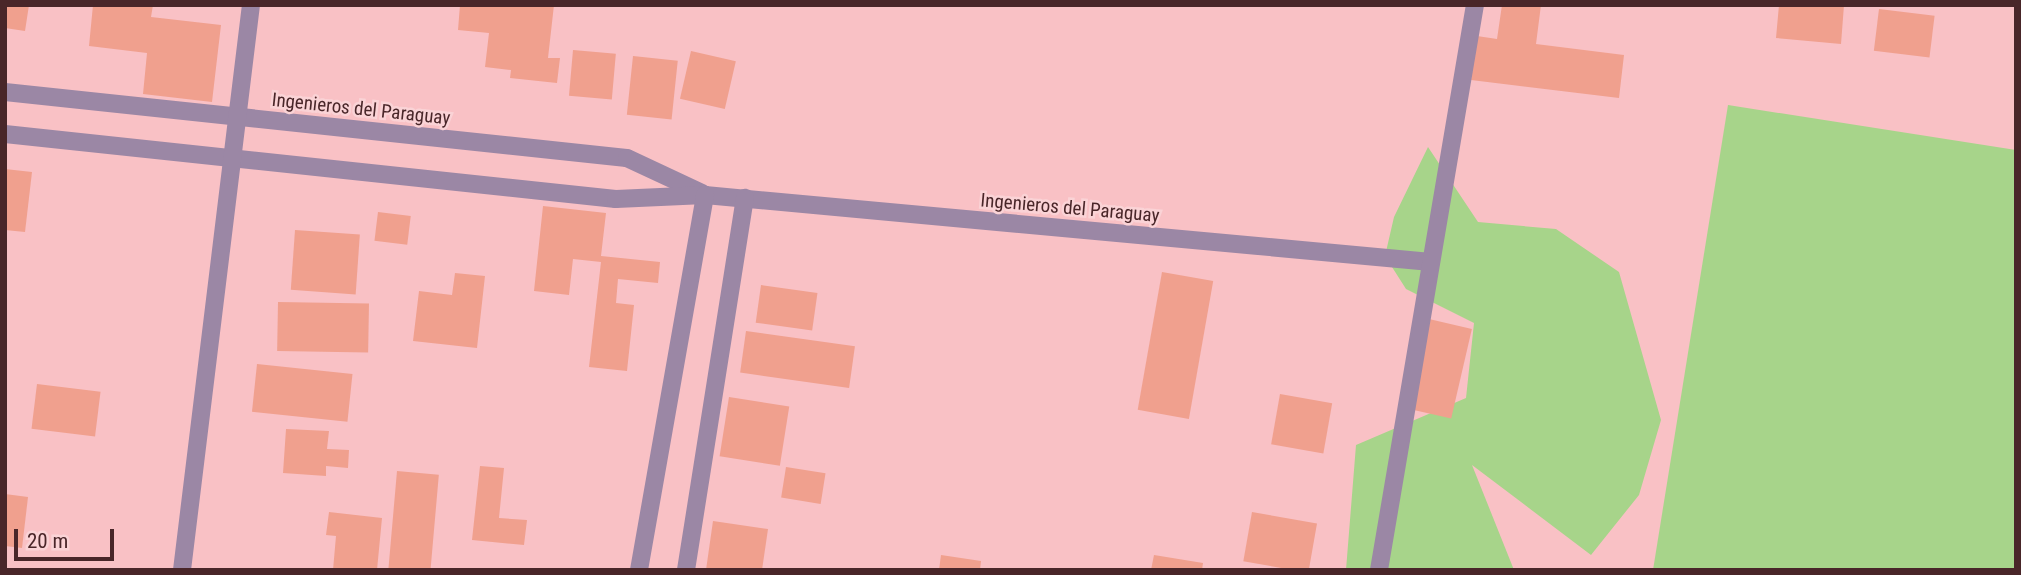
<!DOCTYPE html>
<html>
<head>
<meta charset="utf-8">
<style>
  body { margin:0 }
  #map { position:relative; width:2021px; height:575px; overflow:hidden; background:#f9c1c5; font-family:"Roboto Condensed",sans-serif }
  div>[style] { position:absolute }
  .green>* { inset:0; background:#a7d48a }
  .building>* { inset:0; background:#f0a08e; transform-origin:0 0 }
  .street>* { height:18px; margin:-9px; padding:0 9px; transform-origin:9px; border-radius:9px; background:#9b87a5 }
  span { translate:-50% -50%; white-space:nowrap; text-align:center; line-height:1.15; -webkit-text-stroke:5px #fad3d6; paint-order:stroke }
  .street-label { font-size:19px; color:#492629 }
  .frame { position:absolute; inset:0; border:7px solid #492629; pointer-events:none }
  .scale { position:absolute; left:14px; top:529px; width:100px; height:32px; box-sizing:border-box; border:4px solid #492629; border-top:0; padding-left:9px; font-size:21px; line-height:24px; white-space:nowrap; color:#492629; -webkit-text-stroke:5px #fad3d6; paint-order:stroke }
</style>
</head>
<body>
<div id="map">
  <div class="green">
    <div style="clip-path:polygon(1728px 105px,2016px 150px,2016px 570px,1653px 570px)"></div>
    <div style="clip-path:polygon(1428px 147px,1478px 222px,1556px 229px,1619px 272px,1661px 420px,1639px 495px,1591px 555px,1472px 465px,1514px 570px,1346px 570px,1356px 445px,1466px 398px,1474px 323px,1406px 289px,1385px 256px,1394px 217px)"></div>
  </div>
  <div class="building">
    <div style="clip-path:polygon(5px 5px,29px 5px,25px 31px,5px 28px)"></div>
    <div style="clip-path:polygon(93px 5px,153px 5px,151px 17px,221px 25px,212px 102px,143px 94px,147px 53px,89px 46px)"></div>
    <div style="clip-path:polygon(460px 5px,554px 5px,548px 58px,560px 58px,557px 83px,510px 78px,511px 70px,485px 67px,489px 33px,458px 30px)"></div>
    <div style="clip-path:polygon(1502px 5px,1541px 5px,1536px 44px,1624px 55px,1619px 98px,1471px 80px,1477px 36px,1497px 39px)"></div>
    <div style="clip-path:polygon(1779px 5px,1844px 5px,1841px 44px,1776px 38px)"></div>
    <div style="left:1879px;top:9px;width:56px;height:42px;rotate:7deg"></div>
    <div style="left:573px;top:50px;width:43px;height:46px;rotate:5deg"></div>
    <div style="left:691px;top:51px;width:46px;height:49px;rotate:13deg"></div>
    <div style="left:633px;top:56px;width:45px;height:59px;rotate:6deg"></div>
    <div style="clip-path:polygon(5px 169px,32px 172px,25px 232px,5px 230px)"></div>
    <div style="clip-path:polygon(543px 206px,606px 213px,601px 256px,660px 262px,658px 283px,618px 279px,616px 303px,634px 305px,627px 371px,589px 367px,601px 262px,573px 259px,569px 295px,534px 291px)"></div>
    <div style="left:378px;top:212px;width:33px;height:29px;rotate:7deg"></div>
    <div style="left:295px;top:230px;width:65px;height:60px;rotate:4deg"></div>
    <div style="left:1162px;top:272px;width:52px;height:140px;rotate:10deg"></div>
    <div style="clip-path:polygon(455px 273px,485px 276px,477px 348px,413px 341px,419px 291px,452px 295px)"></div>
    <div style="left:761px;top:285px;width:57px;height:38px;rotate:8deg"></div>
    <div style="left:278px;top:302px;width:91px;height:49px;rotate:1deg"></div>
    <div style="left:1429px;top:319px;width:44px;height:92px;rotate:13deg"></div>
    <div style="left:746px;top:331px;width:110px;height:42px;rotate:8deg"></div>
    <div style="left:257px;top:364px;width:96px;height:48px;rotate:6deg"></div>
    <div style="left:37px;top:384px;width:64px;height:45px;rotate:7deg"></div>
    <div style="left:1280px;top:394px;width:53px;height:51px;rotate:10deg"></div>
    <div style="left:729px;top:397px;width:61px;height:60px;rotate:9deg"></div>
    <div style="clip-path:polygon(286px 429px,329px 431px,327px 449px,349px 450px,348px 468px,326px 466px,326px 476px,283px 473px)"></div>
    <div style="clip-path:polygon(480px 466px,504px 468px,499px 518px,527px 520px,524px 545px,472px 540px)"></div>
    <div style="left:786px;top:467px;width:40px;height:31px;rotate:9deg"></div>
    <div style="left:397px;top:471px;width:42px;height:100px;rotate:5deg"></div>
    <div style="clip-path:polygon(5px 494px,28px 497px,22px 548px,5px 546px)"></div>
    <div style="clip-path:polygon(329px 512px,382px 518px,377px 570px,333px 570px,336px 536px,326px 535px)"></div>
    <div style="left:1252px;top:512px;width:66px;height:50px;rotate:10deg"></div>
    <div style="clip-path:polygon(713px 521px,768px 529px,762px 570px,706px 570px)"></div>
    <div style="clip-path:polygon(941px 555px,981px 561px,980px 570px,939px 570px)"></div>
    <div style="clip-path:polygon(1154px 555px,1203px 563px,1202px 570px,1151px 570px)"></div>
  </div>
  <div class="street">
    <div style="left:5px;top:92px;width:625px;rotate:6.06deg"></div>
    <div style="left:627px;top:158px;width:83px;rotate:25deg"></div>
    <div style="left:5px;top:134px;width:614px;rotate:6.07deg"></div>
    <div style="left:616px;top:199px;width:89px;rotate:-2.6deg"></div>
    <div style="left:705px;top:195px;width:729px;rotate:5.27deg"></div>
    <div style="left:182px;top:570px;width:569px;rotate:-83.04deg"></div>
    <div style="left:639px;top:570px;width:381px;rotate:-80deg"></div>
    <div style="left:686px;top:570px;width:377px;rotate:-81deg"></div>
    <div style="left:1379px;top:570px;width:573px;rotate:-80.36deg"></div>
  </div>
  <div class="street-label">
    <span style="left:361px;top:109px;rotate:6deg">Ingenieros del Paraguay</span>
    <span style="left:1070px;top:208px;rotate:5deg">Ingenieros del Paraguay</span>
  </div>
  <div class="frame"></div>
  <div class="scale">20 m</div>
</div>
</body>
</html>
